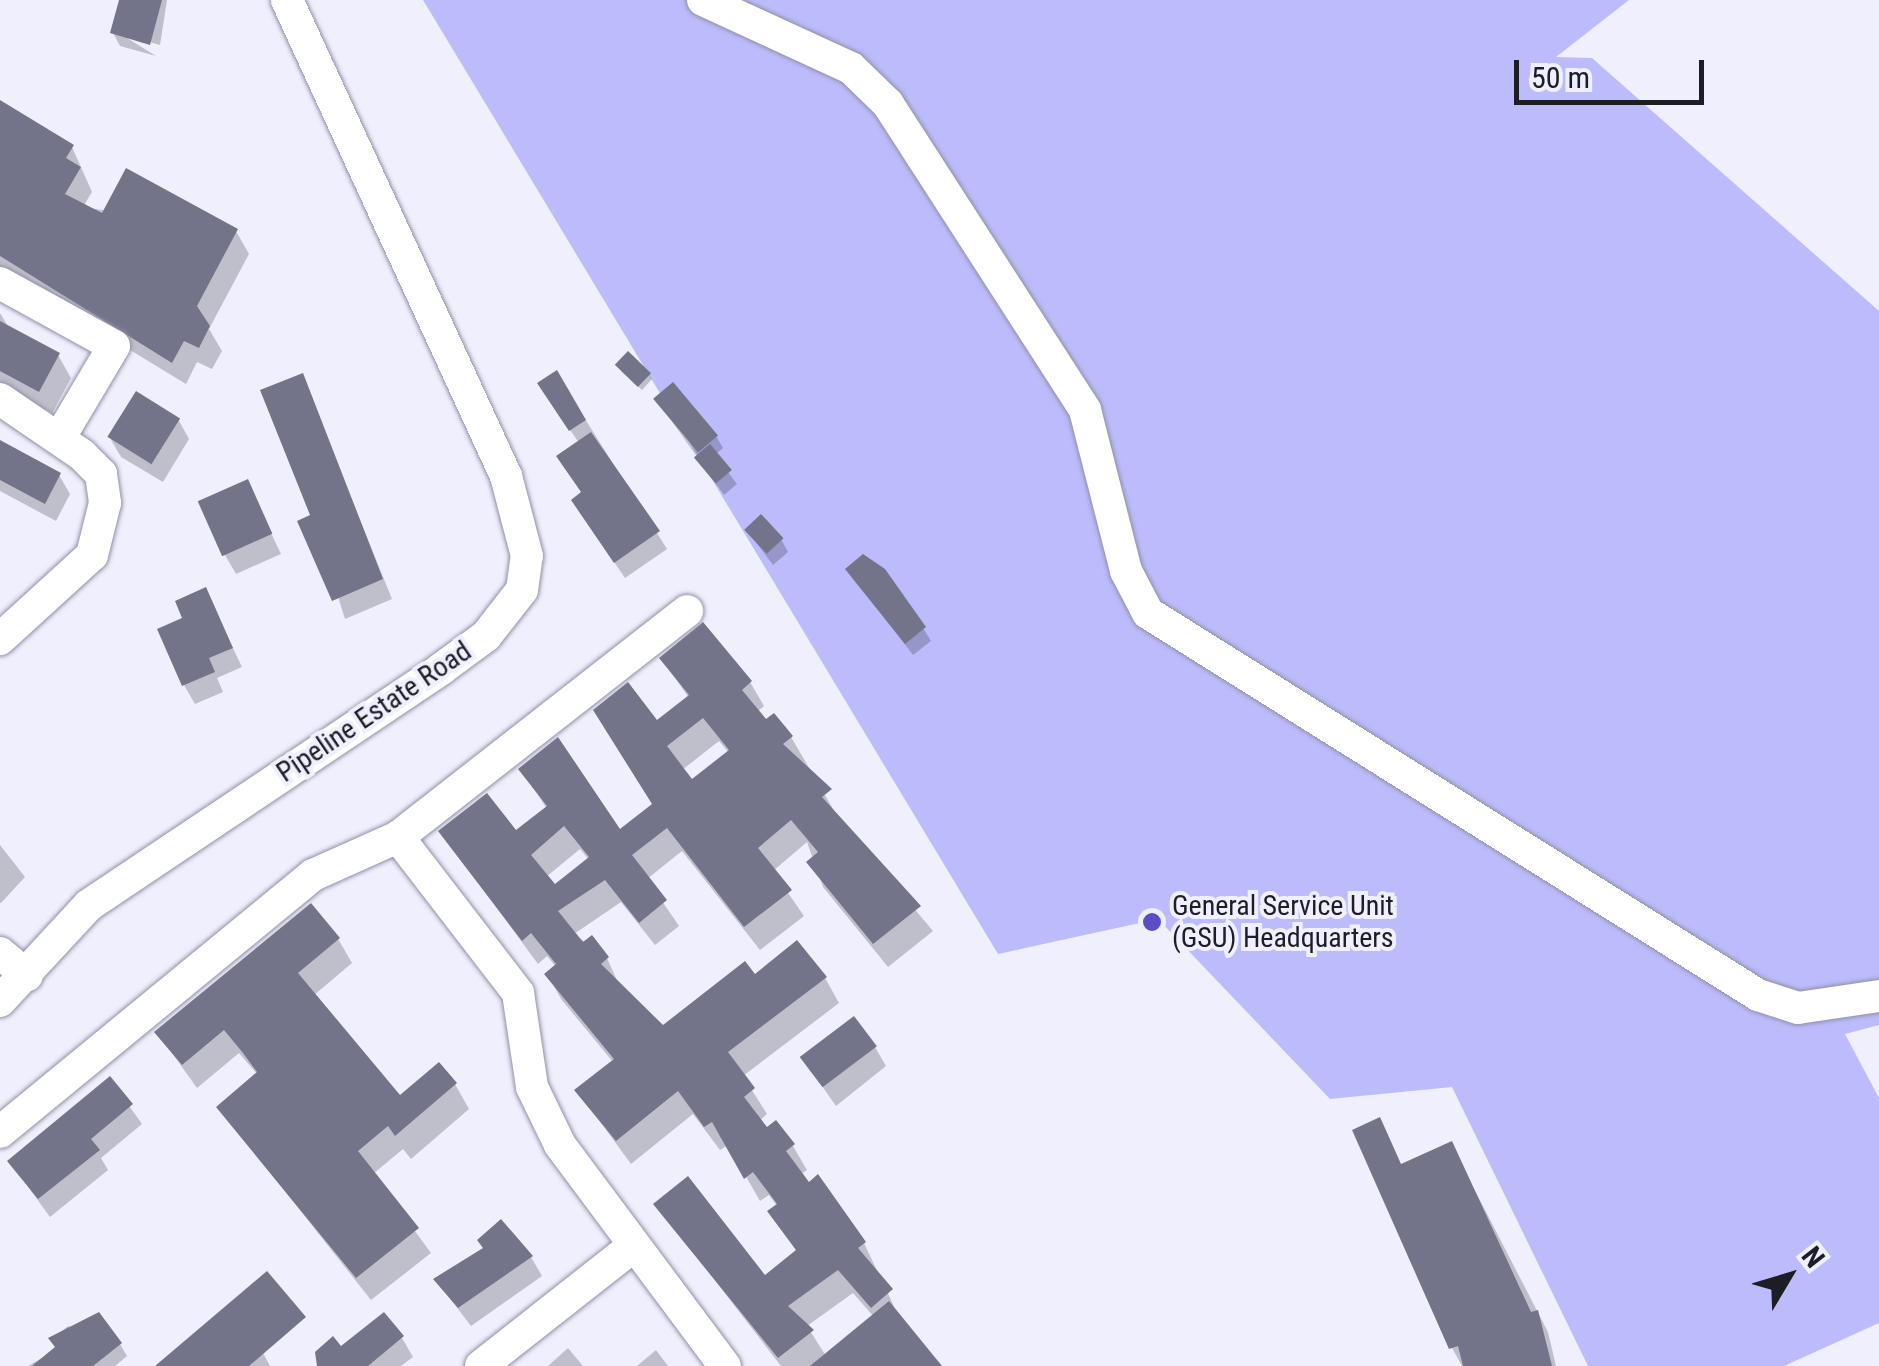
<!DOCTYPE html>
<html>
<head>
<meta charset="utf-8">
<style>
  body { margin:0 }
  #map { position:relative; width:1879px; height:1366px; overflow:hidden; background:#efeffe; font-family:"Roboto Condensed",sans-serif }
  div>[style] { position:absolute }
  .green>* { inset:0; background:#bcbcfc }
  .shadow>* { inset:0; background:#0003 }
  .building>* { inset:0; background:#737489; transform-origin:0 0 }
  .roads { filter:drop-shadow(0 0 2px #9090a7) drop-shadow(0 0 2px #9090a7) }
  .minor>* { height:32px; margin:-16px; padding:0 16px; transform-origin:16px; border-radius:16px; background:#fff }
  .dots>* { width:28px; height:28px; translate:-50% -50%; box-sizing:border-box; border:5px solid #efeffe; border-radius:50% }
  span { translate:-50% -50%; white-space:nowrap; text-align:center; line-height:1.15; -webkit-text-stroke:8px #efeffe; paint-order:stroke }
  .street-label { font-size:28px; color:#1d1d26 }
  .poi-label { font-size:28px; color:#1d1d26 }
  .left { translate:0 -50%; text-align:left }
  .north { position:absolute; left:1739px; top:1226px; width:100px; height:100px; -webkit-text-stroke:8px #efeffe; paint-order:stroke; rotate:52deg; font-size:28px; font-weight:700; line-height:40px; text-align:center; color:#1d1d26 }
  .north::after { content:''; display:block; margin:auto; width:35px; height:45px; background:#1d1d26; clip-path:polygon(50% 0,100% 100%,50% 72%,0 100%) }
  .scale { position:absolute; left:1514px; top:60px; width:190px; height:45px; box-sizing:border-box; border:5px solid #1d1d26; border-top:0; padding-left:12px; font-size:30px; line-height:35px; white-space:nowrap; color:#1d1d26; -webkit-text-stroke:8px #efeffe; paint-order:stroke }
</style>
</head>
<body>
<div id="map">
  <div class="green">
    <div style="clip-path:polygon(423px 0,1629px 0,1556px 57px,1592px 58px,1879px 311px,1879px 1025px,1845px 1034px,1879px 1098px,1879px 1323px,1784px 1366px,1588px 1366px,1452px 1087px,1330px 1099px,1158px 919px,998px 954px)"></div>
  </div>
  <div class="shadow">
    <div style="clip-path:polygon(122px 0,167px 0,160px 45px,119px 33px,156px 56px,120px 46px,113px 33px)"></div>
    <div style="clip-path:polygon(0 106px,72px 147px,92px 192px,83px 207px,236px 231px,249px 254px,209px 329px,222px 351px,212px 369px,197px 362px,186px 384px,0 271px)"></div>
    <div style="clip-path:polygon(0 313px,9px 328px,58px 355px,71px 378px,52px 413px,0 387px)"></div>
    <div style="clip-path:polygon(621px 371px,649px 374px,652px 379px,642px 390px)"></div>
    <div style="clip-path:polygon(556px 373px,667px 549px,625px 578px,583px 516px,579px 443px,547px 396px)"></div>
    <div style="clip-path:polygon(302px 376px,392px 599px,345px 619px,313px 516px)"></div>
    <div style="clip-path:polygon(656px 399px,716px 436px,723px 448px,715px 455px,737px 484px,724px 495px)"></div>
    <div style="clip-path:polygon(178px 419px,189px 439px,163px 482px,121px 457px,110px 438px)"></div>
    <div style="clip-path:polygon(0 443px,59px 475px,70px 494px,56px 521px,0 491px)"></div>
    <div style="clip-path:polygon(247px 483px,281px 554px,236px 574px,225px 555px)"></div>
    <div style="clip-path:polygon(747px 530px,781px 539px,788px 552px,773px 565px)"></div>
    <div style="clip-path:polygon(848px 570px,923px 628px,931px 641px,913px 655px)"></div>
    <div style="clip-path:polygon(205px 590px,242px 667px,217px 678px,223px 692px,195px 704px,184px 685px,186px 619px)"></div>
    <div style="clip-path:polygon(evenodd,662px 659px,750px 682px,764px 706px,757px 712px,791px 737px,839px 819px,933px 931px,888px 967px,823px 887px,807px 842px,773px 871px,804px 916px,760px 950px,682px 851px,647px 879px,679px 926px,655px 945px,621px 902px,574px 934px,607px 958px,619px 985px,663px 1028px,755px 978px,825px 978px,839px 1003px,743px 1076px,767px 1114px,759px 1121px,766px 1131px,776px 1124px,793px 1146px,807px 1170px,800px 1175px,864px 1243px,900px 1319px,939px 1366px,781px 1366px,656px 1204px,765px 1279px,797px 1252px,770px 1211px,777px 1206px,769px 1195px,760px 1201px,728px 1145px,720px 1150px,693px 1114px,631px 1164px,577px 1090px,613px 1062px,561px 999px,547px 974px,556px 967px,547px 956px,538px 964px,441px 832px,515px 834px,547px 809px,521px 769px,620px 833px,655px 806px,657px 723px,689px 698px,662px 659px,719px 741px,729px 753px,692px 782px,682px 770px,719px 741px,662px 659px,580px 849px,589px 860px,554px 887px,546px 877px,580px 849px,662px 659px,853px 1293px,874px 1317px,826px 1356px,807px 1326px,853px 1293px)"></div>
    <div style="clip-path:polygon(0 845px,25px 877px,1px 903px,0 903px)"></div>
    <div style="clip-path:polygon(338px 939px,352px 963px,313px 996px,400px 1098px,455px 1084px,469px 1109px,411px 1159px,403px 1149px,373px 1174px,431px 1253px,371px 1300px,219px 1108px,258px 1075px,239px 1053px,197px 1088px,157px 1032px)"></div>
    <div style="clip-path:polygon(875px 1047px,886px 1066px,836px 1106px,803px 1059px)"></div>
    <div style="clip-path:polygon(110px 1079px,142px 1124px,101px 1158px,108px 1170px,50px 1217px,10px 1162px)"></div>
    <div style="clip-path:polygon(1451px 1144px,1548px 1332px,1556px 1366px,1462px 1366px,1452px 1348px,1402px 1167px)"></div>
    <div style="clip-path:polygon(531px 1257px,542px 1276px,471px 1326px,436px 1280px)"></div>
    <div style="clip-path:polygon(68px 1326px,120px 1344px,127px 1356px,115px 1366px,28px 1366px,57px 1349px,52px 1339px)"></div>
    <div style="clip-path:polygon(402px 1338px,413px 1357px,401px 1366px,326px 1366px,341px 1350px)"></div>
    <div style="clip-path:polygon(568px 1348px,583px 1366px,548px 1366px)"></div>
    <div style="clip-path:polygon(656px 1350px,668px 1366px,637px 1366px)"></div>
    <div style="clip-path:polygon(263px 1353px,270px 1366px,169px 1366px)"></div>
  </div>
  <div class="building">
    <div style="clip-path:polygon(119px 0,162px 0,150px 45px,110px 33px)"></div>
    <div style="clip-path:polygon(0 100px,74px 145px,66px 158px,81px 167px,65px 194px,102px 213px,126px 168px,238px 229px,197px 306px,210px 326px,199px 348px,184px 341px,172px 363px,0 256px)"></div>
    <div style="clip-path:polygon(0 321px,60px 353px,39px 392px,0 371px)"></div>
    <div style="left:628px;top:351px;width:32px;height:19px;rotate:44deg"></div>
    <div style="clip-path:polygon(557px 370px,586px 420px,569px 431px,537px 383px)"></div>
    <div style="clip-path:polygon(303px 373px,383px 579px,332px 601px,297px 521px,310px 515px,260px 390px)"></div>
    <div style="left:673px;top:382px;width:70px;height:26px;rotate:50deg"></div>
    <div style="left:136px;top:391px;width:52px;height:54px;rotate:32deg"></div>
    <div style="clip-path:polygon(591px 432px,660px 531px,614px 563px,571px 500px,581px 492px,556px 456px)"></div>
    <div style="clip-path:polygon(0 440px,61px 473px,45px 504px,0 480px)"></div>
    <div style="left:710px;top:444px;width:34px;height:21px;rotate:50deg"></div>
    <div style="left:248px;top:479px;width:60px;height:55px;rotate:66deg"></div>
    <div style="left:761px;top:514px;width:33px;height:23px;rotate:47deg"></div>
    <div style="clip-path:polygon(863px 554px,885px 569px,926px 627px,905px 644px,845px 569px)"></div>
    <div style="clip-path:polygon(206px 587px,233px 648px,209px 658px,215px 672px,182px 686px,157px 629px,182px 618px,175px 601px)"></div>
    <div style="clip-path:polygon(evenodd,703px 622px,752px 681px,742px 690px,766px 719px,774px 713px,793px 736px,783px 744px,832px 789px,822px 797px,921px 906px,873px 944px,806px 862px,818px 852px,791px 820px,758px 848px,792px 890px,744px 927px,667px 828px,632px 855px,667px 900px,639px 923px,605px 880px,558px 911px,583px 942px,592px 935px,609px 957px,601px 964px,663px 1025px,745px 961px,755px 974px,797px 940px,827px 977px,728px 1052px,755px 1088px,744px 1097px,767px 1127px,776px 1120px,795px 1144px,786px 1151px,809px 1182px,818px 1174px,866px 1242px,858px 1248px,893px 1289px,871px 1308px,838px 1270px,788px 1306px,814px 1330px,778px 1358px,653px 1204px,688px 1176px,765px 1275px,796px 1250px,767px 1211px,777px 1204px,753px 1172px,744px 1179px,712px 1122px,704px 1127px,678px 1091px,616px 1141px,574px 1090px,614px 1059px,544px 974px,556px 964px,531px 933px,522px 941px,438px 831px,487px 793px,516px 830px,547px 806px,518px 769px,558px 737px,620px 829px,652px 804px,593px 710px,628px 682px,657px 720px,689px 695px,659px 658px,703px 622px,703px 718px,729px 750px,692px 779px,667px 746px,703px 718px,703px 622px,564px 826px,589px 857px,555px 884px,531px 855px,564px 826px)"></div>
    <div style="clip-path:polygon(311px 903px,340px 938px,298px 973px,400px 1095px,439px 1062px,457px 1083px,395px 1136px,388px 1126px,358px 1151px,419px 1228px,356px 1278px,216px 1107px,257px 1072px,243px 1053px,224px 1030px,182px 1065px,154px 1032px)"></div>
    <div style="left:854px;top:1016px;width:38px;height:68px;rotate:53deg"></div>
    <div style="clip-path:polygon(110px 1076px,133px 1104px,91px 1139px,100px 1150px,38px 1199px,7px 1161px)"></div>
    <div style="clip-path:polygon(1380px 1117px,1401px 1164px,1452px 1141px,1531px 1312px,1538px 1310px,1552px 1366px,1463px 1366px,1458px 1346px,1449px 1349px,1352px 1130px)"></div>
    <div style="clip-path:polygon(501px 1219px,533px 1256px,458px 1308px,433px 1279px,483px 1248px,477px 1240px)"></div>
    <div style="clip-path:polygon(267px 1271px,306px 1317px,249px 1366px,155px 1366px)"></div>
    <div style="clip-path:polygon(889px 1301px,942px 1366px,810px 1366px)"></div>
    <div style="clip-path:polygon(99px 1312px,122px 1343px,93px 1366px,32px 1366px,55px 1347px,48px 1338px)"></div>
    <div style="clip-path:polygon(384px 1312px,404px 1336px,368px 1366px,317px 1366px,315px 1352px,333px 1336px,341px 1346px)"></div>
  </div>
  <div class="roads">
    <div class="minor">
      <div style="left:703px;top:0;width:163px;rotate:24.7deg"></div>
      <div style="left:851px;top:68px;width:52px;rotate:44.2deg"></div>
      <div style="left:888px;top:104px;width:364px;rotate:57.2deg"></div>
      <div style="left:1085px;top:410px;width:166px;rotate:75.7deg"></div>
      <div style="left:1126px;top:571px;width:47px;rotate:62.4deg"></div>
      <div style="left:1148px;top:613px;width:720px;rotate:32.06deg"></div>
      <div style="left:1758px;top:995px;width:42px;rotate:18deg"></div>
      <div style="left:1798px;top:1008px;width:82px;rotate:-8.4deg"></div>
      <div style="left:0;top:283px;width:130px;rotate:28.9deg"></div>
      <div style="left:114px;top:346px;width:106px;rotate:120.7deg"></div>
      <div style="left:0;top:399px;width:99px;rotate:34.3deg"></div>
      <div style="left:82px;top:455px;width:27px;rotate:45deg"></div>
      <div style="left:101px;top:474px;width:29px;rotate:82deg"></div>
      <div style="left:105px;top:503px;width:54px;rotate:104deg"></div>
      <div style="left:92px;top:555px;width:125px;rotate:137.6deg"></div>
      <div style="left:398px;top:837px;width:197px;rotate:52.4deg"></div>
      <div style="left:518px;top:993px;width:95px;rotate:81.5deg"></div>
      <div style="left:532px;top:1087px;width:64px;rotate:64.2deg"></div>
      <div style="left:560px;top:1145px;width:276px;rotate:53.3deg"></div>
      <div style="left:0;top:953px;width:35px;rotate:40deg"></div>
      <div style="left:0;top:1001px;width:131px;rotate:-47.2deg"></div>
      <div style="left:89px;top:905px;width:424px;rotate:-33.8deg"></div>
      <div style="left:441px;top:669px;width:56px;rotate:-36.3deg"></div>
      <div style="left:486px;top:636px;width:58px;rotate:-52deg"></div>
      <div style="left:522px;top:590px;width:34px;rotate:-82deg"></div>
      <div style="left:527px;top:556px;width:83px;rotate:-104.7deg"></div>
      <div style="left:506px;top:476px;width:524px;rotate:-114.71deg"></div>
      <div style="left:0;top:1132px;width:405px;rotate:-39.4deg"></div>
      <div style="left:313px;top:875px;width:93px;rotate:-24.1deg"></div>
      <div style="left:398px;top:837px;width:367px;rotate:-38deg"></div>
      <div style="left:481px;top:1366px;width:191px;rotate:-38.2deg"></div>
    </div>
  </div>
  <div class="dots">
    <div style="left:1152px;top:922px;background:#5d4dc5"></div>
  </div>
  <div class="street-label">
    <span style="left:374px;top:712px;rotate:-34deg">Pipeline Estate Road</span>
  </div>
  <div class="poi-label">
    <span class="left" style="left:1172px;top:922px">General Service Unit<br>(GSU) Headquarters</span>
  </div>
  <div class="north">N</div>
  <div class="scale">50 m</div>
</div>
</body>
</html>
